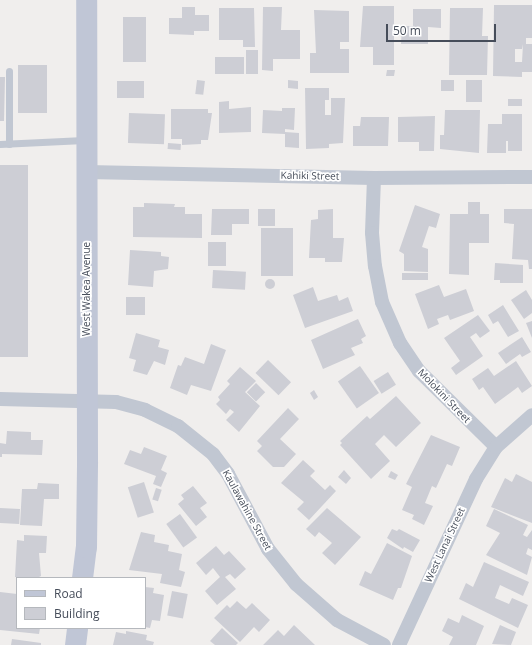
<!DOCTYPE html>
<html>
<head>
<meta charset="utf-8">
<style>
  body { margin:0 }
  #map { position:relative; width:532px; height:645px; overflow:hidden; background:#f0eeed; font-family:"Open Sans",sans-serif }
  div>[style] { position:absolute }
  .building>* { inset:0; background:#cdced5; transform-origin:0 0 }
  .round { border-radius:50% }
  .lane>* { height:7px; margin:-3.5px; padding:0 3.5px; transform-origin:3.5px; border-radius:3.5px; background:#c1c7d2 }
  .street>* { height:14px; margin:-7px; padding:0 7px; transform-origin:7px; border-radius:7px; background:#c1c7d2 }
  .secondary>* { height:21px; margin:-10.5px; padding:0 10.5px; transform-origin:10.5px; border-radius:10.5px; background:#c0c6d6 }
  span { translate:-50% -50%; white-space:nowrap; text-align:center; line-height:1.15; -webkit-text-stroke:3.5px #fff; paint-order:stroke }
  .street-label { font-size:10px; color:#464d5a }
  .legend { position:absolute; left:16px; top:577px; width:130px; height:52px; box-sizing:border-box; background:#fff; border:1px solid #b5b8bd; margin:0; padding:5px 7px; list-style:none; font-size:12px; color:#464d5a }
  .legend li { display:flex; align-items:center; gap:8px; height:20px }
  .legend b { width:20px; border:1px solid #b5b8bd }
  .scale { position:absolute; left:386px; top:24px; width:110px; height:18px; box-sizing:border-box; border:2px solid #464d5a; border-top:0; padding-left:5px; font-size:12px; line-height:14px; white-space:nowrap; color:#464d5a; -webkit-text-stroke:3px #fff; paint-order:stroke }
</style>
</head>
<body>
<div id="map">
  <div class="building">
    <div style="clip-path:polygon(evenodd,494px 5px,532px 5px,532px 38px,526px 38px,526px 44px,532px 44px,532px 72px,522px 72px,522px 77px,493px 76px,494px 5px,523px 44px,522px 62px,515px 62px,515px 49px,522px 49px,523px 44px)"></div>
    <div style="clip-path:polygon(363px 6px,394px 6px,394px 65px,373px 65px,373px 47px,360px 47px)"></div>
    <div style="clip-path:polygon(182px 7px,195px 7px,195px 15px,209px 15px,209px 31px,194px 31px,194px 35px,169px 34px,169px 18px,182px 18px)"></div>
    <div style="clip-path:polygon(263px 7px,282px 7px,281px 30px,300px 30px,300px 59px,273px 59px,273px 71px,262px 70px)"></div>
    <div style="clip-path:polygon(219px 8px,254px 8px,255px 47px,243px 47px,243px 40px,219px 40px)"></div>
    <div style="clip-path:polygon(450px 8px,483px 8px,482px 36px,488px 36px,487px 75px,449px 75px)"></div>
    <div style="clip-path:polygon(413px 9px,441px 9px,441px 28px,428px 27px,428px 44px,401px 44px,402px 26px,413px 26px)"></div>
    <div style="clip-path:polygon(314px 10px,349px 11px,349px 42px,340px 42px,340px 49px,349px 49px,349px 73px,310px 73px,310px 53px,316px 53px)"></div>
    <div style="left:123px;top:17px;width:23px;height:45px"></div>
    <div style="left:246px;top:50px;width:12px;height:24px"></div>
    <div style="left:215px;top:57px;width:29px;height:17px"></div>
    <div style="left:18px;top:65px;width:29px;height:48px"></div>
    <div style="clip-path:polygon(387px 70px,395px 70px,394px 76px,386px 76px)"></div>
    <div style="clip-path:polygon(0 77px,5px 77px,4px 121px,0 121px)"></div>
    <div style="left:197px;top:80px;width:8px;height:14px;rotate:7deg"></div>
    <div style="clip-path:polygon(288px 80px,298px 81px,298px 89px,288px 88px)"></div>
    <div style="left:441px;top:80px;width:13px;height:11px"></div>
    <div style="left:466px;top:80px;width:16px;height:22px"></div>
    <div style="left:117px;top:81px;width:27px;height:17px"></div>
    <div style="clip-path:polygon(305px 88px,329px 88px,329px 100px,325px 100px,325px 115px,331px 115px,331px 98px,345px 98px,343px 143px,329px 144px,329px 148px,306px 149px)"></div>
    <div style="left:508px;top:99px;width:14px;height:7px"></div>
    <div style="clip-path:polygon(229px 101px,229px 109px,251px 107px,251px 132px,219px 133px,219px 102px)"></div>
    <div style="clip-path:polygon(282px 108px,295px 108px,294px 130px,285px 129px,285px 132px,299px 133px,299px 148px,285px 147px,285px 134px,262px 133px,263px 110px,282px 111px)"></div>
    <div style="clip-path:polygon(171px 109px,208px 109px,208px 113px,212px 113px,208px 140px,201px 140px,201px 144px,182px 145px,182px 139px,171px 139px)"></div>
    <div style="clip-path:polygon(445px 110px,480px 110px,479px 153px,440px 149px,440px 135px,444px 135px)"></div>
    <div style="left:129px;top:113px;width:36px;height:30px;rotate:2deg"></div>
    <div style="clip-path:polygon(502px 114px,522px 114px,522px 151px,508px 151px,508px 141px,506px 141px,506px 153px,487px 153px,488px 124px,502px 124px)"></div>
    <div style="clip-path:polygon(435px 116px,434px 151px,419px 151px,419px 142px,398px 142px,398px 117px)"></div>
    <div style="clip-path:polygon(361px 117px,389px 117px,388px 146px,353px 146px,353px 126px,360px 126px)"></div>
    <div style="left:168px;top:143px;width:13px;height:6px;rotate:4deg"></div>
    <div style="left:0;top:165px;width:28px;height:192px"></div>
    <div style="clip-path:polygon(468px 202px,480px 202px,480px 214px,489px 214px,489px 243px,469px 243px,469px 275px,449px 274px,450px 214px,468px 214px)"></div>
    <div style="clip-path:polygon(144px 203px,175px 204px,174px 207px,185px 207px,185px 214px,202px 214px,202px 238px,133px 237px,133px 207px,144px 207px)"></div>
    <div style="clip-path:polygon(415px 205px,440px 214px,436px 228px,429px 226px,422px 247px,428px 249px,428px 272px,404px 271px,404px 254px,399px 251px)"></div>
    <div style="clip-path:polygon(212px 209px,249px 209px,249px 224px,232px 224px,232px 235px,211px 235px)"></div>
    <div style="left:258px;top:209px;width:17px;height:17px"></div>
    <div style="clip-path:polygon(333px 209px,333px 238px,344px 238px,342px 262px,325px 262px,325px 258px,309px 258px,311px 220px,318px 219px,318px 210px)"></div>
    <div style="clip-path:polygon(504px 209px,532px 209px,532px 269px,529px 269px,528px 260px,512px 259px,514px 224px,504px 223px)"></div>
    <div style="left:261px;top:228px;width:32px;height:48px"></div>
    <div style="left:208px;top:242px;width:18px;height:24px"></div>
    <div style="clip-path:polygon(130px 250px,161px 252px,161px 256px,169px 257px,168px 269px,154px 271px,153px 287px,128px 285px)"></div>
    <div style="clip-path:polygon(495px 263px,523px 265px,523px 283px,500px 283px,500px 280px,494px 280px)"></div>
    <div style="left:213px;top:270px;width:33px;height:18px;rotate:3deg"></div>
    <div style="left:402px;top:273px;width:26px;height:7px"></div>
    <div class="round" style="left:265px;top:279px;width:10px;height:10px"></div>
    <div style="clip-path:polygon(439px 285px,444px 297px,466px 289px,474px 311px,450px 320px,448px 315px,437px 319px,439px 324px,428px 329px,415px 294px)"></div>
    <div style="clip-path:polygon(313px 287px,318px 301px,337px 295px,339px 301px,348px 297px,353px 311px,305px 328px,293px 295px)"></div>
    <div style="clip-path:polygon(526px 290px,532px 300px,532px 313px,524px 319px,511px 300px)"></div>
    <div style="left:145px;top:297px;width:18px;height:19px;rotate:90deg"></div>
    <div style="clip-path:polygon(503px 305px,519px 331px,508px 337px,498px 321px,493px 324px,488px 315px)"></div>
    <div style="clip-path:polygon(478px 315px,490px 331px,480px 338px,476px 333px,470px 337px,483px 356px,456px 375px,451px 368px,460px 361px,444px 338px)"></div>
    <div style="clip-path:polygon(358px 319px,366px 336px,361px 339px,363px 343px,351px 348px,355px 355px,323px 369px,311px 340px)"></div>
    <div style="clip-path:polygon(532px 321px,532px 338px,526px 323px)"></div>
    <div style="clip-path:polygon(136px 333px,160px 340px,158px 347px,169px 350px,165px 365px,154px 361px,147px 375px,133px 371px,136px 360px,129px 358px)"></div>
    <div style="clip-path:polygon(522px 337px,531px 352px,522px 357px,520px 354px,506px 364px,498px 353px)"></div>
    <div style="clip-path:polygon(211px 344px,226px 350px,211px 391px,191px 385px,187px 395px,170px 388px,178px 365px,181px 366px,185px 357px,204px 364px)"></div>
    <div style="left:268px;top:360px;width:32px;height:18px;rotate:44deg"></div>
    <div style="clip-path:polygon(516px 361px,532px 386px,522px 393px,518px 387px,495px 404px,483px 387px,479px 390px,472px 379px,488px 368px,494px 376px)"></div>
    <div style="left:360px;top:366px;width:33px;height:27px;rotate:55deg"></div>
    <div style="clip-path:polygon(240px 367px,256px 381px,245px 392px,260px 406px,239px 432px,226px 420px,234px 412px,230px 409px,226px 414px,216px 404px,220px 400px,218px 397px,230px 384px,227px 381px)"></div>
    <div style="left:388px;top:372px;width:15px;height:17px;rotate:58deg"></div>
    <div style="left:256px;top:383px;width:13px;height:13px;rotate:45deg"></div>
    <div style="clip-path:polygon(314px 390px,318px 397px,314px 400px,310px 393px)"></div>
    <div style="clip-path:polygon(396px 396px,421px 423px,396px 447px,384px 435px,375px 444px,390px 461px,371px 479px,340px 445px,342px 443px,340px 441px,367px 416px,370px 419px)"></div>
    <div style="clip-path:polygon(288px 408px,299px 419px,280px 439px,296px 454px,284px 467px,273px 467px,257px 451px,262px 446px,257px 441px)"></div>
    <div style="clip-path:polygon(7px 431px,31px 432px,31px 440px,43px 440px,42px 455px,2px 454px,2px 457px,0 457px,0 443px,6px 444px)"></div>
    <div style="clip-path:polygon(431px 435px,460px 447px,452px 466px,447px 464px,436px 488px,432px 486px,425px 503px,433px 506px,424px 525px,412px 519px,414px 515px,402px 510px,412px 487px,406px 484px)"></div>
    <div style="clip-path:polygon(144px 447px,167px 456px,161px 470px,167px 473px,161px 487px,153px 484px,156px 476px,124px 464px,130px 450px,141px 454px)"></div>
    <div style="clip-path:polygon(303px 460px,315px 471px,310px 476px,325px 490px,330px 485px,336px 491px,309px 520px,297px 509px,304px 502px,281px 483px)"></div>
    <div style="clip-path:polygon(344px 470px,351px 478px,346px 484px,338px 477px)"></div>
    <div style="clip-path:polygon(391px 471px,398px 475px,395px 480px,388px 477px)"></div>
    <div style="clip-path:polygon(516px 474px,532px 482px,532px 523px,491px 507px,505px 478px,512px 482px)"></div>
    <div style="left:144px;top:482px;width:32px;height:17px;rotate:72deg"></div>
    <div style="clip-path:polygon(38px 483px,59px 484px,59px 499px,44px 499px,42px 526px,20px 525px,22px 489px,37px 489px)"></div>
    <div style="clip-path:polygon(193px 486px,207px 503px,200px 508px,207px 517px,196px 526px,178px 504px,184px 499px,181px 495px)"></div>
    <div style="left:156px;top:488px;width:6px;height:12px;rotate:18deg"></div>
    <div style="left:0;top:508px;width:20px;height:15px;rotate:3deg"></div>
    <div style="clip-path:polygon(327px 508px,361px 537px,335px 565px,322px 553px,332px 543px,319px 532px,315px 537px,306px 529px)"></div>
    <div style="clip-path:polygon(494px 509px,528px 525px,523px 535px,527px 537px,532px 530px,532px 550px,528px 548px,526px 554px,532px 557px,527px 575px,486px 555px,500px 533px,486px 526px)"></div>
    <div style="left:180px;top:514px;width:29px;height:17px;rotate:54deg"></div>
    <div style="clip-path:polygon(392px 529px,397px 531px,399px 529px,420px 540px,413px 552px,404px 547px,403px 549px,387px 538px)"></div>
    <div style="clip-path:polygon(141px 532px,155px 535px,154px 542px,169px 545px,168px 551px,182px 554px,179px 570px,185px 572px,181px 587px,160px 583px,162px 574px,129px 570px)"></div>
    <div style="clip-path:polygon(24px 535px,47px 536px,46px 553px,39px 553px,41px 576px,37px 578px,15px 577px,17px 540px,24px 541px)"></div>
    <div style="clip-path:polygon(387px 543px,412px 556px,401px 588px,398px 588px,393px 600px,359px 585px,365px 571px,371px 574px)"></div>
    <div style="clip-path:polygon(216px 546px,224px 555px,229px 551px,246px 569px,235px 579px,230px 574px,225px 577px,236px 589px,217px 605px,205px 591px,220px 577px,213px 568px,206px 575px,196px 563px)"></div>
    <div style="clip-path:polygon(484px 562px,529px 582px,523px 596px,500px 585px,495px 598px,509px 604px,512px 598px,528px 605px,518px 628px,459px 599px,466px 583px,473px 587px)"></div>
    <div style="clip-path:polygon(145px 587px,154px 588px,153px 593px,164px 595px,160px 621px,152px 620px,150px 628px,145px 627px)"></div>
    <div style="left:172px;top:591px;width:16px;height:25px;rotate:11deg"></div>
    <div style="clip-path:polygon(0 592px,17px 594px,17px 628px,40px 628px,39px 634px,0 630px)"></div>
    <div style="clip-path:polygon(237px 601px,246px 609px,252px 603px,270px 620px,259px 632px,254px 627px,240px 642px,214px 618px,227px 605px,230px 608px)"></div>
    <div style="clip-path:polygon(462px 615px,484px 626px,476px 645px,449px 645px,453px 637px,442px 631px,448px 618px,459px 623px)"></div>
    <div style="clip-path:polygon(294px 625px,315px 645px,263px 645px,278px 630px,284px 636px)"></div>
    <div style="clip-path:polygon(500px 625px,516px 632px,511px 645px,492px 644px)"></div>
    <div style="clip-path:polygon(222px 628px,238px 643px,236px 645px,215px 645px,210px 641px)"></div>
    <div style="clip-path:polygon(126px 631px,147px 635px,146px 640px,154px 642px,153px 645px,113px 645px,116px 632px,126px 634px)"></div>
    <div style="clip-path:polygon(12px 639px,41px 643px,41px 645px,11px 645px)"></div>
  </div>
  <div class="lane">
    <div style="left:0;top:144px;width:84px;rotate:-2.7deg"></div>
    <div style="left:9px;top:144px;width:73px;rotate:-90deg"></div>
  </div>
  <div class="street">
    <div style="left:87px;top:172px;width:287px;rotate:1.2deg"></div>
    <div style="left:374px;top:178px;width:158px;rotate:-0.4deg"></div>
    <div style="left:374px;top:178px;width:55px;rotate:92.1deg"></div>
    <div style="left:372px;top:233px;width:33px;rotate:85deg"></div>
    <div style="left:375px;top:266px;width:37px;rotate:79deg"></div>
    <div style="left:382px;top:302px;width:45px;rotate:66.3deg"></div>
    <div style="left:400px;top:343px;width:34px;rotate:56deg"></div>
    <div style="left:419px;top:371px;width:108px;rotate:44.6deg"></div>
    <div style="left:0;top:399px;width:116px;rotate:1.5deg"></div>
    <div style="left:116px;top:402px;width:30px;rotate:15deg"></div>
    <div style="left:145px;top:410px;width:37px;rotate:26deg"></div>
    <div style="left:178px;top:426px;width:45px;rotate:38.7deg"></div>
    <div style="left:213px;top:454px;width:25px;rotate:53deg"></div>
    <div style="left:228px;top:474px;width:85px;rotate:61.9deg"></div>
    <div style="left:268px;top:549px;width:45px;rotate:51.3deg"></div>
    <div style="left:296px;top:584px;width:55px;rotate:41.3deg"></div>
    <div style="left:337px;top:620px;width:53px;rotate:28deg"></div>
    <div style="left:399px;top:645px;width:183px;rotate:-65.1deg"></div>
    <div style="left:476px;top:479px;width:38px;rotate:-58deg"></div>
    <div style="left:496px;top:447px;width:48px;rotate:-41.6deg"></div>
  </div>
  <div class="secondary">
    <div style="left:82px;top:578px;width:31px;rotate:-83deg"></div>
    <div style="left:86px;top:547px;width:86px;rotate:-89.3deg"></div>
    <div style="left:87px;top:461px;width:461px;rotate:-90.1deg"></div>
    <div style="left:75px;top:645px;width:17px;rotate:-83deg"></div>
  </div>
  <div class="street-label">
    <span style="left:310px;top:176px;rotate:1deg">Kahiki Street</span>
    <span style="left:87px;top:289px;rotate:-90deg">West Wakea Avenue</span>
    <span style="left:444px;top:396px;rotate:46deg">Molokini Street</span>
    <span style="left:247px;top:510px;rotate:61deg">Kaulawahine Street</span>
    <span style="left:445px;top:545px;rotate:-65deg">West Lanai Street</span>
  </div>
  <ul class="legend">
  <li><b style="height:5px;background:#c0c6d6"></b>Road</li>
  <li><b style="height:11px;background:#cdced5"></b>Building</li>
  </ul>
  <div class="scale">50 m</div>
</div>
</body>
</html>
